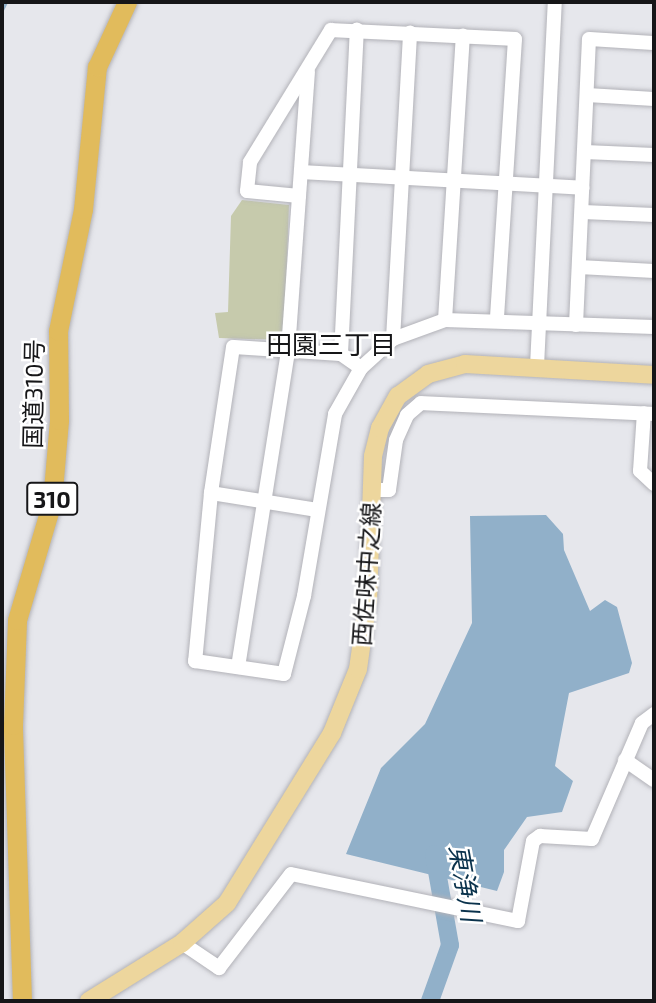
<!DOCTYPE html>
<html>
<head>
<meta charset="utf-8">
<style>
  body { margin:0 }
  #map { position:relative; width:656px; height:1003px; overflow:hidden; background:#e6e7ec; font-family:"Exo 2","Noto Sans JP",sans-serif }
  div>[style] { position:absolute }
  .green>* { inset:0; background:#c6caac }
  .water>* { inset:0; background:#91b0c9 }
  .stream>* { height:2.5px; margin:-1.25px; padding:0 1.25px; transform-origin:1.25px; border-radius:1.25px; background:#91b0c9 }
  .river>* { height:18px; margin:-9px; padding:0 9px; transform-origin:9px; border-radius:9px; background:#91b0c9 }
  .roads { filter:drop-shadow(0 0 2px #b2b2b8) drop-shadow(0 0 2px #b2b2b8) }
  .minor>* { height:14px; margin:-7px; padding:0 7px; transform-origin:7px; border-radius:7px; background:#fff }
  .major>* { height:18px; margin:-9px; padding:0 9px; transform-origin:9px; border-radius:9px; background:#edd69d }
  .highway>* { height:19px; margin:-9.5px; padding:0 9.5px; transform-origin:9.5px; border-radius:9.5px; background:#e1bb5c }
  span { translate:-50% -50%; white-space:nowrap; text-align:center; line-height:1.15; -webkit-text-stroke:5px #fff; paint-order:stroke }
  .shield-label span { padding:2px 5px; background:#fff; border:2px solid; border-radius:5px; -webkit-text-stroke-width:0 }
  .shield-label { font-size:23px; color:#161618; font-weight:700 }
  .street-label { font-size:24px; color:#161618 }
  .neighbourhood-label { font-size:26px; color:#161618 }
  .water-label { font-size:26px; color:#0a324c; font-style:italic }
  .frame { position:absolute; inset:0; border:4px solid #161618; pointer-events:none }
</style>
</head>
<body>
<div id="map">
  <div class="green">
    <div style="clip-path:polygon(242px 200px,289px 205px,284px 340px,219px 338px,215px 313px,228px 312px,231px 216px)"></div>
  </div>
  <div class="water">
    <div style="clip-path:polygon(546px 515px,563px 534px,564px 550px,590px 611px,605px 600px,617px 607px,632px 663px,629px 673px,569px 693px,555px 766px,573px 781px,562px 812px,527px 817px,504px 850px,504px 872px,497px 891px,346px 854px,381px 768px,425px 724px,472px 623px,470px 516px)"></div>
  </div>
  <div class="stream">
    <div style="left:2px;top:10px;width:9px;rotate:-63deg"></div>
  </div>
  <div class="river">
    <div style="left:430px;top:1001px;width:59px;rotate:-70.3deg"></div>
    <div style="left:450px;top:945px;width:92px;rotate:-100deg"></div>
  </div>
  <div class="roads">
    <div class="minor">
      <div style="left:587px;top:95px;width:67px;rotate:3.4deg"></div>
      <div style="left:585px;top:152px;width:69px;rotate:2.5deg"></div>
      <div style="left:301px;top:172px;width:282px;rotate:3.2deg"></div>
      <div style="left:299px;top:196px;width:52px;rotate:-174.5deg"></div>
      <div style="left:247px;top:191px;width:29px;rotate:-84deg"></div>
      <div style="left:250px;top:162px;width:155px;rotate:-58.5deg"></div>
      <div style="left:331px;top:30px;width:184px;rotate:2.8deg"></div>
      <div style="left:515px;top:39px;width:280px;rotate:93.7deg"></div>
      <div style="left:583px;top:212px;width:71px;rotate:2.4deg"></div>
      <div style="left:579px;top:267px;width:75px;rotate:3.1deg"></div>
      <div style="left:445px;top:320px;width:285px;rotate:-86.4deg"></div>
      <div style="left:576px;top:325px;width:286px;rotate:-87.4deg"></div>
      <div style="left:589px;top:39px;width:65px;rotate:3.5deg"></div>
      <div style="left:393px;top:339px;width:307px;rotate:-86.8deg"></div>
      <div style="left:341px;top:354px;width:325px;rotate:-87.2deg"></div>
      <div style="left:537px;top:366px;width:364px;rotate:-87.2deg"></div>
      <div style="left:361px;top:368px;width:24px;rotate:-145deg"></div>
      <div style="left:341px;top:354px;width:108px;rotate:-176.3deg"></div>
      <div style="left:233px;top:347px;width:148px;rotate:98.6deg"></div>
      <div style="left:211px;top:493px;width:169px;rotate:95.4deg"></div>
      <div style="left:195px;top:661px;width:90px;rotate:8.3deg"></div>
      <div style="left:284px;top:674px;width:81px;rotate:-75.6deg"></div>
      <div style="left:304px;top:596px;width:185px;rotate:-80.3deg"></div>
      <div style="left:335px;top:414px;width:53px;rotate:-60.5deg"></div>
      <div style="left:361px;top:368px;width:43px;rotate:-42.2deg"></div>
      <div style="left:393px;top:339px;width:55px;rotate:-20.1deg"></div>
      <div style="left:445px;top:320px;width:209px;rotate:1.9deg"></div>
      <div style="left:640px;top:471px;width:58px;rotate:-86.1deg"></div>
      <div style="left:640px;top:471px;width:19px;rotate:43deg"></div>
      <div style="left:372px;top:490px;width:17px"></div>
      <div style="left:389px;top:490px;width:50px;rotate:-82deg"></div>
      <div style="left:396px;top:440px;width:27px;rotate:-66deg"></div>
      <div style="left:407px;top:415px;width:18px;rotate:-41deg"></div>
      <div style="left:421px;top:403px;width:233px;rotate:2.7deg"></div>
      <div style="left:211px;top:493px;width:107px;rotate:9.1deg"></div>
      <div style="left:238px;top:667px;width:321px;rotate:-81deg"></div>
      <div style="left:288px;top:350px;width:279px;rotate:-85.9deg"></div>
      <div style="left:625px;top:760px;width:35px;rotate:35deg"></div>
      <div style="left:182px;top:943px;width:45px;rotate:34deg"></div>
      <div style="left:219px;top:968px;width:118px;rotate:-52.5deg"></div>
      <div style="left:291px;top:874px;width:232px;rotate:11.7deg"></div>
      <div style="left:518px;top:921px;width:81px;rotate:-79.4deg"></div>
      <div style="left:533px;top:841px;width:9px;rotate:-36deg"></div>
      <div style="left:540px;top:836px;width:52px;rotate:3.3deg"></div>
      <div style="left:592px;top:839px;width:126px;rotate:-66.7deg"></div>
      <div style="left:642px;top:723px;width:15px;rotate:-37deg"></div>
    </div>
    <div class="major">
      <div style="left:89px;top:1001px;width:110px;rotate:-31.9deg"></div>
      <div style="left:182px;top:943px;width:60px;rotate:-41.6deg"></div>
      <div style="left:227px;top:903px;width:200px;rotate:-58.3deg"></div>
      <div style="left:332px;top:733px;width:69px;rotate:-67.9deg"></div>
      <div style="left:358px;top:669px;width:71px;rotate:-81.9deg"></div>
      <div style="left:368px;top:599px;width:143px;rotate:-88deg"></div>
      <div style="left:373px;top:456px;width:29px;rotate:-76deg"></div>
      <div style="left:380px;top:428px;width:37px;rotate:-61deg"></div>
      <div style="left:398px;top:396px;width:37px;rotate:-36deg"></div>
      <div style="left:428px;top:374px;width:38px;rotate:-15deg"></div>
      <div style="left:465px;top:364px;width:189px;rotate:3.3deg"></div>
    </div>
    <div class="highway">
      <div style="left:22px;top:1001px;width:276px;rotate:-91.9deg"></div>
      <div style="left:13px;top:725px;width:105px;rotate:-87.8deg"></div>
      <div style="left:17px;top:620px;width:123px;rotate:-73.5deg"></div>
      <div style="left:52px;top:502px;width:82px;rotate:-85.1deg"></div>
      <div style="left:59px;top:420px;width:89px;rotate:-90.6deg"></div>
      <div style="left:58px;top:331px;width:125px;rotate:-78.4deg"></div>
      <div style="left:83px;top:209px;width:143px;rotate:-84.4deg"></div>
      <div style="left:97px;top:67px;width:72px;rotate:-65.2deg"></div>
    </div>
  </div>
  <div class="shield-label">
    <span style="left:52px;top:499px">310</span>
  </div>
  <div class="street-label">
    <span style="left:33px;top:394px;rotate:-89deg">国道310号</span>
    <span style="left:366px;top:574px;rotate:-86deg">西佐味中之線</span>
  </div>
  <div class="neighbourhood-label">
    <span style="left:331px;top:344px">田園三丁目</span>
  </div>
  <div class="water-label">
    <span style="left:466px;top:883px;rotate:80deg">東浄川</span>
  </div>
  <div class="frame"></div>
</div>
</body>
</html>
